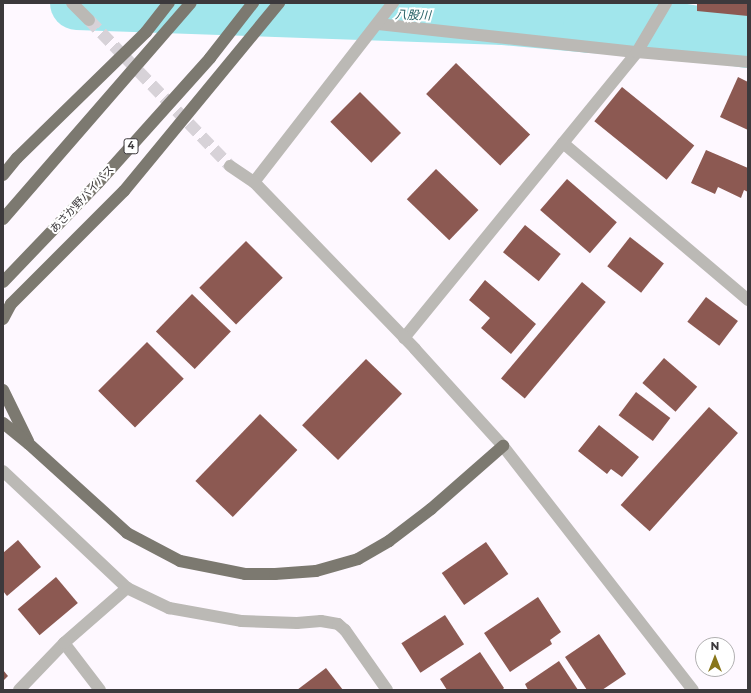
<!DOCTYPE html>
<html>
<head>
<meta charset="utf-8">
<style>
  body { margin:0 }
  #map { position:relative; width:751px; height:693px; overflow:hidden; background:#fef8ff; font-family:Montserrat,"Noto Sans JP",sans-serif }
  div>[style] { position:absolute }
  .river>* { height:54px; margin:-27px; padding:0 27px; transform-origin:27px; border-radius:27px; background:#a1e6ec }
  .building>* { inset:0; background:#8c5952; transform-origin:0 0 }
  .tertiary-tunnel>* { height:12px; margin-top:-6px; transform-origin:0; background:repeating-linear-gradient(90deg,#d7d2d8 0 12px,transparent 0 18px) }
  .minor>* { height:12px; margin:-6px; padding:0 6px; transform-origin:6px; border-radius:6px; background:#bbb9b5 }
  .tertiary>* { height:12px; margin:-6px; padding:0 6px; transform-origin:6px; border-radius:6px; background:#bbb9b5 }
  .trunk>* { height:12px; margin:-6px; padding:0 6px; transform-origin:6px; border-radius:6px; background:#7c7970 }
  span { translate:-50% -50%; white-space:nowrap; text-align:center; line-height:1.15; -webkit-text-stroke:4px #fff; paint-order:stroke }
  .shield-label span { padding:1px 3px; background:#fff; border:1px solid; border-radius:3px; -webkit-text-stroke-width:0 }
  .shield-label { font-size:10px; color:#3c393c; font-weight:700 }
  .street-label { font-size:11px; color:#3c393c }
  .water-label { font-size:12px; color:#296267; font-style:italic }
  .frame { position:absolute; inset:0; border:4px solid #3c393c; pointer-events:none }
  .north { position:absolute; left:695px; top:637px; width:40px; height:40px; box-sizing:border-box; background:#fff; border:1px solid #b1b0b1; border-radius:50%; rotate:0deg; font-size:11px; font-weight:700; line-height:16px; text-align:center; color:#3c393c }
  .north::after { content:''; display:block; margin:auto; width:14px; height:18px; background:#89761a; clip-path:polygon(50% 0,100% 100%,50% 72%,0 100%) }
</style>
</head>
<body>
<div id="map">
  <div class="river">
    <div style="left:77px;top:3px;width:427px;rotate:2deg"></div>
    <div style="left:504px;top:18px;width:86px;rotate:5.3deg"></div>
    <div style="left:590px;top:26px;width:82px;rotate:2.1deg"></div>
    <div style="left:672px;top:29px;width:77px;rotate:9deg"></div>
  </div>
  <div class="building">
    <div style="clip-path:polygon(697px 3px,748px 3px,748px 16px,697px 11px)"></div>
    <div style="left:456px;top:63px;width:103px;height:43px;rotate:44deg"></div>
    <div style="clip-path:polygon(738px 77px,748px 82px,748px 130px,720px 117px)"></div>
    <div style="left:622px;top:87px;width:93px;height:44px;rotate:39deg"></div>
    <div style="left:360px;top:92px;width:58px;height:42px;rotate:45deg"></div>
    <div style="clip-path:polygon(706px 150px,748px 168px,748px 192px,744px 190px,741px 198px,718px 187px,715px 194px,691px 183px)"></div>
    <div style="left:436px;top:169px;width:59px;height:42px;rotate:44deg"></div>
    <div style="left:567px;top:179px;width:66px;height:41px;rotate:41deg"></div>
    <div style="left:525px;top:225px;width:46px;height:35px;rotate:39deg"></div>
    <div style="left:630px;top:237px;width:43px;height:37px;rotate:38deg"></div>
    <div style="left:246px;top:241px;width:52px;height:66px;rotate:45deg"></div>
    <div style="clip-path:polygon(485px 280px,536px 324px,511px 354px,481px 328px,490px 318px,469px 300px)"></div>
    <div style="left:582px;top:282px;width:31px;height:126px;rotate:40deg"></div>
    <div style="left:192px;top:294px;width:54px;height:52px;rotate:44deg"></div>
    <div style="left:706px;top:297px;width:40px;height:31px;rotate:37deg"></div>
    <div style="left:147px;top:342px;width:52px;height:69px;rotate:45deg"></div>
    <div style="left:664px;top:358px;width:44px;height:33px;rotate:41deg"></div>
    <div style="left:366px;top:359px;width:50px;height:92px;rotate:44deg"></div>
    <div style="left:636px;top:392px;width:43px;height:29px;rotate:37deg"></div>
    <div style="left:709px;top:407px;width:39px;height:132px;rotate:42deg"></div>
    <div style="left:260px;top:414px;width:52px;height:93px;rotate:44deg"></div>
    <div style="clip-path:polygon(599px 425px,639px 457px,622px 477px,611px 469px,607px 474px,578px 451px)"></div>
    <div style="clip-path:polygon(18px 540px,41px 567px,7px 596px,3px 591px,3px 553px)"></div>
    <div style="left:486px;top:542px;width:39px;height:54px;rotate:55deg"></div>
    <div style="left:56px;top:577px;width:34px;height:50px;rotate:50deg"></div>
    <div style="clip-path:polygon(538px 597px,561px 632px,550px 640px,552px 644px,510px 672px,484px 633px)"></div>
    <div style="left:445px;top:615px;width:35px;height:52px;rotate:57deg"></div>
    <div style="clip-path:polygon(599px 634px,626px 674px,602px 690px,587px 690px,565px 657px)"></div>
    <div style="clip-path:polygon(480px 652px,504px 688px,502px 690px,447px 690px,440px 679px)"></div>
    <div style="clip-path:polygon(559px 661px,578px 690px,528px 690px,525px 684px)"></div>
    <div style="clip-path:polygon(326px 668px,343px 690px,297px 690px)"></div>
    <div style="clip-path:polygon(3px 670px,8px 676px,3px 681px)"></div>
  </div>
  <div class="tertiary-tunnel">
    <div style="left:89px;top:20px;width:203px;rotate:46deg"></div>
  </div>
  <div class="minor">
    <div style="left:378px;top:24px;width:261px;rotate:6.2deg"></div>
    <div style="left:637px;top:52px;width:111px;rotate:5.1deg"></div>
    <div style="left:563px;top:143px;width:243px;rotate:40.3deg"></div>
    <div style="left:254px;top:182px;width:227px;rotate:-52.2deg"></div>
    <div style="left:404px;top:338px;width:369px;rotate:-50.8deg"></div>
    <div style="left:637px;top:52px;width:57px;rotate:-59.4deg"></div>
    <div style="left:3px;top:471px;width:170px;rotate:43.3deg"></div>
    <div style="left:127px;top:588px;width:47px;rotate:25.5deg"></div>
    <div style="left:169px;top:608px;width:73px;rotate:10.2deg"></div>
    <div style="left:241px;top:621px;width:56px;rotate:2deg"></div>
    <div style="left:297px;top:623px;width:24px;rotate:-5deg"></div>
    <div style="left:321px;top:621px;width:17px;rotate:10deg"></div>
    <div style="left:338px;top:624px;width:9px;rotate:41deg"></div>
    <div style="left:345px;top:630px;width:73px;rotate:55deg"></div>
    <div style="left:64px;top:643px;width:59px;rotate:52.5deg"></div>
    <div style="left:19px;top:690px;width:65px;rotate:-46.2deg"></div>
    <div style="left:64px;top:643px;width:84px;rotate:-41.1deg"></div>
  </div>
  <div class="tertiary">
    <div style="left:72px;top:3px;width:24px;rotate:45deg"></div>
    <div style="left:230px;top:166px;width:29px;rotate:34deg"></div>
    <div style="left:254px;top:182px;width:232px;rotate:46deg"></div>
    <div style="left:415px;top:349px;width:131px;rotate:47.8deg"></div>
    <div style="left:503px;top:446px;width:309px;rotate:52.1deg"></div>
  </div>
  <div class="trunk">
    <div style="left:3px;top:175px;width:22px;rotate:-51deg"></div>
    <div style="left:17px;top:158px;width:180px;rotate:-44.3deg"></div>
    <div style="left:146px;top:32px;width:37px;rotate:-52deg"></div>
    <div style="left:3px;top:219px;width:286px;rotate:-49deg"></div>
    <div style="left:3px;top:282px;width:137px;rotate:-46.2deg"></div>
    <div style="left:98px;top:183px;width:168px;rotate:-48.1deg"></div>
    <div style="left:210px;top:58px;width:70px;rotate:-52deg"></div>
    <div style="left:3px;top:319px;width:17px;rotate:-62deg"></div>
    <div style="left:11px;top:304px;width:160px;rotate:-45deg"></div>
    <div style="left:124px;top:191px;width:244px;rotate:-50.5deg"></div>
    <div style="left:3px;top:390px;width:57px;rotate:63.9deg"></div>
    <div style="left:3px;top:423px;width:33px;rotate:39deg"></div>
    <div style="left:29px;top:444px;width:132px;rotate:42.2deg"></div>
    <div style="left:127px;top:533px;width:60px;rotate:27.8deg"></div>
    <div style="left:180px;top:561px;width:66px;rotate:11.3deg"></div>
    <div style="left:245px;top:574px;width:30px"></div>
    <div style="left:275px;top:574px;width:41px;rotate:-4.2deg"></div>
    <div style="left:316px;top:571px;width:44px;rotate:-15.9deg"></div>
    <div style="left:358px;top:559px;width:36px;rotate:-30deg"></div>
    <div style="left:389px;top:541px;width:53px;rotate:-37.3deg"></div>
    <div style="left:431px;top:509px;width:96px;rotate:-41.2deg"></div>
  </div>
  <div class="shield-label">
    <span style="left:131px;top:146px">4</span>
  </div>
  <div class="street-label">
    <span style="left:82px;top:199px;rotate:-47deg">あさか野バイパス</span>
  </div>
  <div class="water-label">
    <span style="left:413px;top:15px;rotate:2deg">八股川</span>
  </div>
  <div class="frame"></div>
  <div class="north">N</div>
</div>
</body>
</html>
